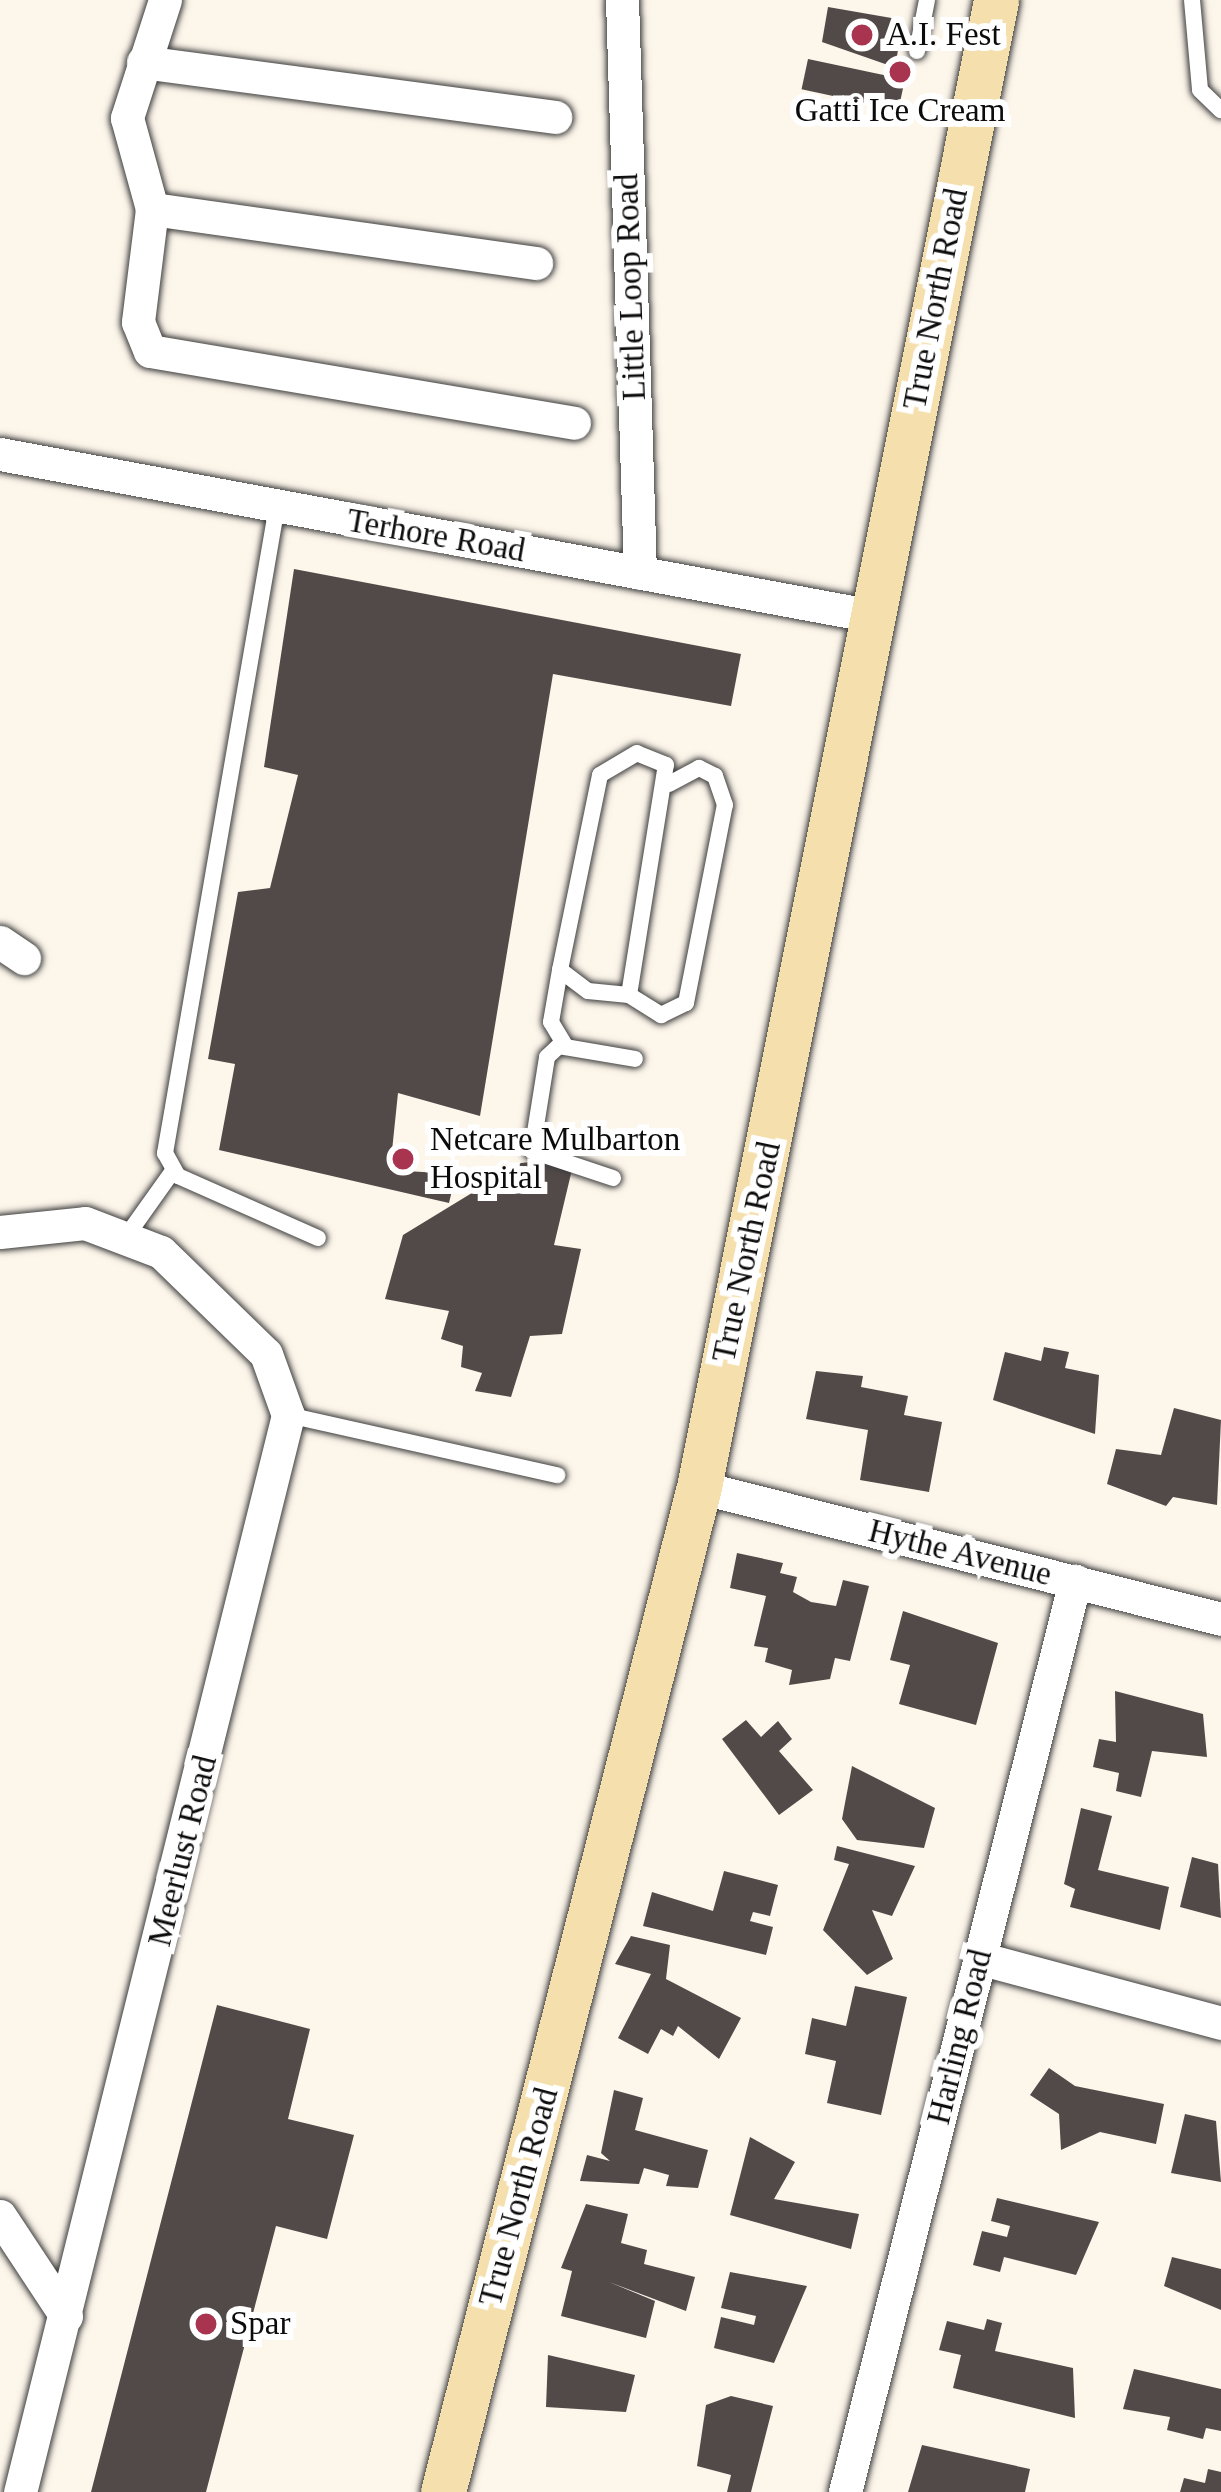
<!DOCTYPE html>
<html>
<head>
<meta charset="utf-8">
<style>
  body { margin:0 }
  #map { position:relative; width:1221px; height:2492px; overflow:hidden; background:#fdf6eb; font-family:Georgia,serif }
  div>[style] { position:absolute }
  .building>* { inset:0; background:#524a48; transform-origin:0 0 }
  .roads { filter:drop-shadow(0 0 3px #3e3e3e) drop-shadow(0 0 3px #3e3e3e) }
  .service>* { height:16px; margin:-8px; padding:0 8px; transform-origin:8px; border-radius:8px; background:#fff }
  .minor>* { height:33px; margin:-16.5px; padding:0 16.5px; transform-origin:16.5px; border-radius:16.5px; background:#fff }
  .secondary>* { height:45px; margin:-22.5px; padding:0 22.5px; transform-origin:22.5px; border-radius:22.5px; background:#f5dfad }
  .dots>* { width:33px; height:33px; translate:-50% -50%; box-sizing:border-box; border:6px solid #fff; border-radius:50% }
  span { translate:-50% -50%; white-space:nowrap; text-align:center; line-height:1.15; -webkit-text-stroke:12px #fff; paint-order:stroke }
  .poi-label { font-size:33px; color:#0b0b0b }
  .left { translate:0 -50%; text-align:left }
  .street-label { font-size:33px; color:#0b0b0b }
</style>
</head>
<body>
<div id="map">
  <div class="building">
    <div style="clip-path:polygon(828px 7px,903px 20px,897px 56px,888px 65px,822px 42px)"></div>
    <div style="left:808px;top:59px;width:99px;height:31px;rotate:12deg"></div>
    <div style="clip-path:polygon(294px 569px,741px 654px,731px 706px,553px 674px,480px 1116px,398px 1093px,390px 1170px,456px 1174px,449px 1203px,219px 1150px,235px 1064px,208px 1059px,238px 892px,270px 888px,298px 775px,264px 767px)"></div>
    <div style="clip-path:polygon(575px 1157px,554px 1245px,581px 1249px,562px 1334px,530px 1336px,511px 1397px,475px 1391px,482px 1373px,461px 1367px,463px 1346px,441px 1339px,449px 1311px,385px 1299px,403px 1235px,521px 1163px)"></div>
    <div style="clip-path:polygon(1044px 1347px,1069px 1352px,1065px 1368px,1099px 1375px,1095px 1434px,993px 1400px,1005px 1352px,1041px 1361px)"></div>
    <div style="clip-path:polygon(816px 1371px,863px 1376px,861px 1387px,908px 1396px,904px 1415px,942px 1422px,929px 1492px,860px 1480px,868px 1430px,806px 1419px)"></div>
    <div style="clip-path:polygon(1174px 1408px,1221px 1420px,1217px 1505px,1173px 1497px,1166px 1506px,1107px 1484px,1116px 1449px,1161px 1455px)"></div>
    <div style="clip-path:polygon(737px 1553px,783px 1563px,780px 1573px,797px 1577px,793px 1592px,811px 1602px,836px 1606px,843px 1580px,869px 1586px,850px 1661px,835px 1658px,830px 1679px,789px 1685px,792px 1670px,765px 1662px,768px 1648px,754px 1646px,766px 1596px,730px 1588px)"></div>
    <div style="clip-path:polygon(903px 1611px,998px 1643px,976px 1725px,899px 1704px,910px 1665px,890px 1660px)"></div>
    <div style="clip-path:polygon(1115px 1691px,1203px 1714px,1207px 1757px,1152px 1751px,1141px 1797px,1116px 1791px,1119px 1773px,1093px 1767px,1099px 1739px,1116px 1742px)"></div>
    <div style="clip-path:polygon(746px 1720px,761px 1737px,778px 1721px,792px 1739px,779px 1751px,813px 1790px,779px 1815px,722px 1739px)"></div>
    <div style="clip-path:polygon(852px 1766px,935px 1808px,924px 1848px,857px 1840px,842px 1819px)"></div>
    <div style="clip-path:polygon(1081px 1808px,1112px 1816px,1098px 1870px,1169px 1887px,1160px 1930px,1070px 1907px,1075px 1889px,1064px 1884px)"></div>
    <div style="clip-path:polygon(837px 1846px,915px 1866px,892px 1916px,872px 1910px,893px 1959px,867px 1975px,823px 1930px,849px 1864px,834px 1860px)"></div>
    <div style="clip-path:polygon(1192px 1857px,1218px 1864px,1221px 1918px,1180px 1907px)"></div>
    <div style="clip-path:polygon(724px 1871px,778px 1885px,770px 1916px,753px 1912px,750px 1921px,773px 1927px,766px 1955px,643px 1926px,652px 1892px,713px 1911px)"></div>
    <div style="clip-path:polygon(631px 1936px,670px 1945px,666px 1979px,741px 2018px,719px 2059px,678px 2026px,673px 2036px,661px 2029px,648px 2054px,618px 2038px,651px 1974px,615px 1964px)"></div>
    <div style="clip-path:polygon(855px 1986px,907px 1997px,881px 2115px,827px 2103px,836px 2061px,805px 2054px,812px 2018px,846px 2026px)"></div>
    <div style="clip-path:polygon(217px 2005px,310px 2029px,288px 2119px,354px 2135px,327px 2239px,276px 2226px,206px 2492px,91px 2492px)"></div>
    <div style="clip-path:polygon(1049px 2068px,1075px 2086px,1164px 2104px,1156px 2144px,1100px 2132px,1061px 2150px,1059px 2114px,1030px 2095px)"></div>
    <div style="clip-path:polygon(614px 2090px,643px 2098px,635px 2130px,708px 2150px,698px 2188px,666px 2186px,669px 2175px,644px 2168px,639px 2184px,580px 2181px,587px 2155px,610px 2161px,601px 2153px)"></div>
    <div style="clip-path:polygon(1185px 2114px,1216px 2121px,1221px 2182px,1171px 2173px)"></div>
    <div style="clip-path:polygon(750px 2137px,795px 2162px,774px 2199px,859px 2214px,851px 2249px,730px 2215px)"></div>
    <div style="clip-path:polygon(997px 2198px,1099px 2222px,1076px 2275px,1004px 2257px,1000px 2272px,973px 2265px,982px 2231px,1007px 2237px,1010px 2226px,991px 2221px)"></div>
    <div style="clip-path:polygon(586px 2204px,628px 2214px,621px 2243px,647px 2250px,644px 2264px,695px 2277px,686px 2311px,609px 2282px,655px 2301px,646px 2338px,561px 2316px,572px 2271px,561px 2268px)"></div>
    <div style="clip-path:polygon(1172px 2257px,1221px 2269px,1221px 2310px,1164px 2286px)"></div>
    <div style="clip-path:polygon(730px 2272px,807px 2286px,774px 2363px,714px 2348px,721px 2317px,754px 2325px,756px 2316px,721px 2308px)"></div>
    <div style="clip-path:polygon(987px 2319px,1002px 2323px,995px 2351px,1073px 2368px,1075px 2418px,953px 2388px,961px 2355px,939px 2350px,947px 2321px,984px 2330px)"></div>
    <div style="clip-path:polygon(548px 2355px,635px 2375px,626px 2412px,546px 2407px)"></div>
    <div style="clip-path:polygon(1134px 2369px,1221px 2389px,1221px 2431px,1206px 2428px,1203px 2439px,1167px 2430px,1170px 2417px,1123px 2409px)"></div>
    <div style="clip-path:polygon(731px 2396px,773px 2406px,751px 2492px,727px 2492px,731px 2475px,697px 2466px,706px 2405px)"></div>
    <div style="clip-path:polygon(922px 2445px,1030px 2469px,1025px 2492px,908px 2492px)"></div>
    <div style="clip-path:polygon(1208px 2469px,1221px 2472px,1221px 2492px,1180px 2492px,1184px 2478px,1205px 2483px)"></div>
  </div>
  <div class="roads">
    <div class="service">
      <div style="left:1192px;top:0;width:90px;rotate:84.9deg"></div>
      <div style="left:1200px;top:90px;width:29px;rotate:44deg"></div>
      <div style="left:917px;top:51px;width:52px;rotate:-78.9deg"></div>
      <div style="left:277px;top:506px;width:657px;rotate:99.82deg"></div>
      <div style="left:165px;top:1153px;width:26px;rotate:61deg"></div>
      <div style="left:178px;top:1176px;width:153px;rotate:23.9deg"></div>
      <div style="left:560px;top:970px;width:35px;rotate:37deg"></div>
      <div style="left:588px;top:991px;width:41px;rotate:5.6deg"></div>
      <div style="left:629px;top:995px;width:233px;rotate:-80.9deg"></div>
      <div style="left:666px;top:765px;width:31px;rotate:-158deg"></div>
      <div style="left:637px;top:753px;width:43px;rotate:149.3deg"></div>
      <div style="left:600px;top:775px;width:199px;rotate:101.6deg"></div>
      <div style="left:560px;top:970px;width:53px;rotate:99.8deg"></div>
      <div style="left:551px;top:1022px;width:29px;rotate:59deg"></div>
      <div style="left:629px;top:995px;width:38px;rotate:32deg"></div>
      <div style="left:661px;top:1015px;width:28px;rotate:-26deg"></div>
      <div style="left:686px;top:1003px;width:202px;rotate:-78.9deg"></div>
      <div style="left:725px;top:805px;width:31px;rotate:-109deg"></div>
      <div style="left:715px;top:776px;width:18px;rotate:-153deg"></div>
      <div style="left:699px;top:768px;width:34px;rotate:152deg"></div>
      <div style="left:613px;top:1178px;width:85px;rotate:-161.6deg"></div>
      <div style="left:532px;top:1151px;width:95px;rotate:-80.9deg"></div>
      <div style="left:547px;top:1057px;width:16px;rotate:-43deg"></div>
      <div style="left:559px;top:1046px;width:77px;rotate:9.7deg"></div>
      <div style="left:128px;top:1234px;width:76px;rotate:-54.6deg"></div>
      <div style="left:288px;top:1415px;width:276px;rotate:12.6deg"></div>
    </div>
    <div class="minor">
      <div style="left:165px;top:0;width:124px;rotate:107.9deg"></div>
      <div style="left:127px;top:118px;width:94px;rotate:74.6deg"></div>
      <div style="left:152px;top:209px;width:114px;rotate:97.1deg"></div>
      <div style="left:138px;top:322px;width:31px;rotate:68deg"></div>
      <div style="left:150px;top:351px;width:430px;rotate:9.6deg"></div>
      <div style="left:622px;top:0;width:573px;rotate:88.2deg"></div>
      <div style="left:143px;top:62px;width:416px;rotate:7.6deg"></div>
      <div style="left:152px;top:209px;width:388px;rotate:8deg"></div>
      <div style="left:0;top:454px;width:888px;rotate:10.51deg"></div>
      <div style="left:0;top:942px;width:29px;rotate:34deg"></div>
      <div style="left:0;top:1232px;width:85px;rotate:-6deg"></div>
      <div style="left:85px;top:1223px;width:81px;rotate:20.9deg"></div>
      <div style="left:161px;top:1252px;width:146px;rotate:44.2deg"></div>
      <div style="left:266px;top:1354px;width:65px;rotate:70.2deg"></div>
      <div style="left:288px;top:1415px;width:1110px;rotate:103.97deg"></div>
      <div style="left:699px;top:1487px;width:538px;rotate:14.19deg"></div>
      <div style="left:979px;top:1958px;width:251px;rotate:15deg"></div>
      <div style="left:0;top:2216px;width:120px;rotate:56.6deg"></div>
      <div style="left:845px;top:2492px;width:940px;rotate:-75.83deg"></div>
    </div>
    <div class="secondary">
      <div style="left:443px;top:2492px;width:1037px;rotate:-75.71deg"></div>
      <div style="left:699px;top:1487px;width:1516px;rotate:-78.7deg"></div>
    </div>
  </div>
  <div class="dots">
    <div style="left:862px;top:35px;background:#a93450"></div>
    <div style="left:900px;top:72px;background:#a93450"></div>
    <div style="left:403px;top:1159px;background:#a93450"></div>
    <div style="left:206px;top:2324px;background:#a93450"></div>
  </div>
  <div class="poi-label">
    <span class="left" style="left:886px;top:35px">A.I. Fest</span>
    <span style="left:900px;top:111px">Gatti Ice Cream</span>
    <span class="left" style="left:430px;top:1159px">Netcare Mulbarton<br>Hospital</span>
    <span class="left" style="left:230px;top:2324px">Spar</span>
  </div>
  <div class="street-label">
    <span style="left:631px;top:287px;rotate:-92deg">Little Loop Road</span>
    <span style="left:936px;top:299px;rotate:-79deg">True North Road</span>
    <span style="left:436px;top:536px;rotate:10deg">Terhore Road</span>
    <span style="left:747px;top:1252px;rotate:-78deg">True North Road</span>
    <span style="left:960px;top:1553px;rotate:14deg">Hythe Avenue</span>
    <span style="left:183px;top:1851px;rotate:-76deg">Meerlust Road</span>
    <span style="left:960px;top:2037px;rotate:-76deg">Harling Road</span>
    <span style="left:519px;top:2197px;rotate:-75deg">True North Road</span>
  </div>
</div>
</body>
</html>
